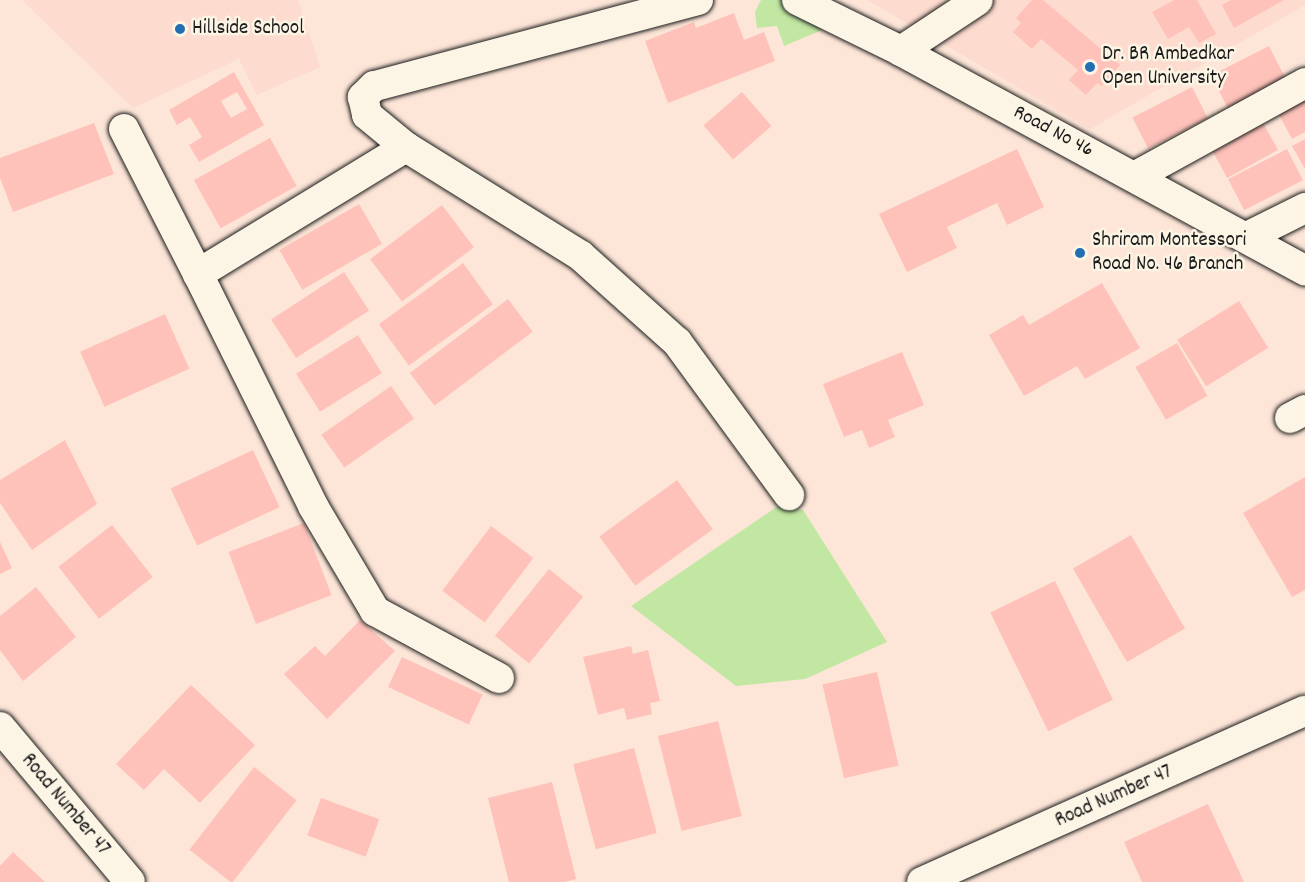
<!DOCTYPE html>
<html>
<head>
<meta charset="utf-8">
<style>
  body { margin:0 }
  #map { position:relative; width:1305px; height:882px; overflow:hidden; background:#fde6d8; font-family:Dekko,sans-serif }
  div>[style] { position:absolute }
  .built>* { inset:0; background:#fddbcf }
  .green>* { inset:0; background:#c1e7a2 }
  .building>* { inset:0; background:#fec2ba; transform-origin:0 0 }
  .roads { filter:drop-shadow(0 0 2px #1c1c1c) drop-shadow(0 0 2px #1c1c1c) }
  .minor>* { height:30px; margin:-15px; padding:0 15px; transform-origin:15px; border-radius:15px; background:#fcf5e5 }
  .dots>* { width:16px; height:16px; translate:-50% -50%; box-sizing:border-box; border:3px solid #fcf5e5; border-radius:50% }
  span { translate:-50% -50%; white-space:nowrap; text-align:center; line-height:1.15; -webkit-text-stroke:5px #fcf5e5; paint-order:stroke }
  .poi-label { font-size:21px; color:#1c1c1c }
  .left { translate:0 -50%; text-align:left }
  .street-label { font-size:21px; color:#1c1c1c }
</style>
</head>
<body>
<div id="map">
  <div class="built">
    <div style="clip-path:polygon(22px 0,298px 0,320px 67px,257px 95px,239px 59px,133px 108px)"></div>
    <div style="clip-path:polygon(867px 0,1305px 0,1305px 5px,1090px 129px)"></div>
  </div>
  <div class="green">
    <div style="clip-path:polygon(761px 0,788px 0,829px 27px,784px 46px,777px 26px,757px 28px,755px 12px)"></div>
    <div style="clip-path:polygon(778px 506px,803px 510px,887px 642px,805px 679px,736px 686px,631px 606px)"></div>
  </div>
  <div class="building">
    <div style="clip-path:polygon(1032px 0,1043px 0,1120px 65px,1102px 86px,1097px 83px,1086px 95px,1069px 80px,1078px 70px,1041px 39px,1032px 49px,1013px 32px,1021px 23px,1016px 18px)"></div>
    <div style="clip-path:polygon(1174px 0,1197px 0,1216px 34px,1199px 43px,1189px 27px,1168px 39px,1152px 12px)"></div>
    <div style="clip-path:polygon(1231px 0,1284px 0,1234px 28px,1222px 5px)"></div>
    <div style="clip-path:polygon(734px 13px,744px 40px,764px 32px,775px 61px,668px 103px,645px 41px,694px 22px,696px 28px)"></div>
    <div style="left:1269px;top:46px;width:39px;height:65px;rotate:63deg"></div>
    <div style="clip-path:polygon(evenodd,234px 72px,264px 125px,199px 162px,189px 145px,202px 137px,190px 117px,177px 125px,169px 110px,234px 72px,237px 92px,247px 109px,231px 118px,221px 101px,237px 92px)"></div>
    <div style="left:1192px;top:87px;width:35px;height:67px;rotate:63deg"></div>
    <div style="left:742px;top:92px;width:45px;height:51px;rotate:49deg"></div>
    <div style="clip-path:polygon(1305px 96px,1305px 132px,1292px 139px,1277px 111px)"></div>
    <div style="left:1262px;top:121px;width:33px;height:58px;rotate:61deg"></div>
    <div style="clip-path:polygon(94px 123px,114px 174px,13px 212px,0 178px,0 158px)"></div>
    <div style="left:270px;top:138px;width:55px;height:87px;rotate:61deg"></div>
    <div style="clip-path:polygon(1305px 139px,1305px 169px,1292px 146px)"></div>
    <div style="clip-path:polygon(1017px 149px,1044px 207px,1007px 225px,997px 203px,947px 227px,957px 248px,907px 272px,879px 214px)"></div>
    <div style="left:1287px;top:149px;width:35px;height:66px;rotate:63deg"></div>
    <div style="left:359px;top:204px;width:46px;height:92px;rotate:60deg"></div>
    <div style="left:442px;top:205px;width:53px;height:90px;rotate:53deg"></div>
    <div style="left:463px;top:263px;width:51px;height:104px;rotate:54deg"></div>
    <div style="left:344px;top:272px;width:46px;height:87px;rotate:57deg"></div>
    <div style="clip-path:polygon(1102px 283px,1140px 348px,1085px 379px,1077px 366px,1024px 396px,989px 335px,1023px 315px,1029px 325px)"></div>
    <div style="left:508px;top:299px;width:41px;height:123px;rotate:53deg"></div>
    <div style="left:1239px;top:301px;width:55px;height:73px;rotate:58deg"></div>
    <div style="left:165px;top:314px;width:60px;height:93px;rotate:66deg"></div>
    <div style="left:358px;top:335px;width:45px;height:73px;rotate:58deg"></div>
    <div style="left:1177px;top:343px;width:61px;height:48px;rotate:60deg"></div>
    <div style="clip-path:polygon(902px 352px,924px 405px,888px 420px,895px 437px,869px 448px,862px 430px,844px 437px,823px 384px)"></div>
    <div style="left:391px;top:386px;width:40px;height:85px;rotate:55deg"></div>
    <div style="clip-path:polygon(65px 440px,97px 504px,32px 550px,0 503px,0 480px)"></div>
    <div style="left:253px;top:450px;width:63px;height:91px;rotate:65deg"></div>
    <div style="clip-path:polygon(1305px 477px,1305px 590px,1292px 597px,1243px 513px)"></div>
    <div style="left:677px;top:480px;width:61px;height:96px;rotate:54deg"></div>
    <div style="left:304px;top:523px;width:77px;height:81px;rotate:69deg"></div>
    <div style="left:112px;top:525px;width:66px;height:68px;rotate:52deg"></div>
    <div style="left:491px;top:526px;width:53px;height:81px;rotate:37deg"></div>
    <div style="left:1131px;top:535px;width:108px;height:67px;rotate:60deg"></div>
    <div style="clip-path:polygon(0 542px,12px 568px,0 574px)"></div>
    <div style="left:549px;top:569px;width:44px;height:86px;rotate:39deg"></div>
    <div style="left:1055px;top:581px;width:132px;height:72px;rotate:64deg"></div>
    <div style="clip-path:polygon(36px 587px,76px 637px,23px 681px,0 650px,0 616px)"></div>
    <div style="clip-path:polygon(360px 620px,395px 651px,327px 719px,284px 674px,315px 646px,325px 656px)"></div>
    <div style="clip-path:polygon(631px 646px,633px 654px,648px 650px,660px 701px,650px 703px,652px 714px,627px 720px,624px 708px,598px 715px,583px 657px)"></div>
    <div style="left:402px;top:657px;width:89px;height:33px;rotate:25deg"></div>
    <div style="left:877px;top:672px;width:96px;height:56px;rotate:77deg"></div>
    <div style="clip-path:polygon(191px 685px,255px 745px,200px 803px,164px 769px,144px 790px,116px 764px)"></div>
    <div style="left:718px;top:721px;width:98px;height:62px;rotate:76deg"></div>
    <div style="left:634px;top:748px;width:88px;height:63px;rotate:75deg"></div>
    <div style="left:254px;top:767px;width:54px;height:105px;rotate:38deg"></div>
    <div style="left:552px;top:782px;width:100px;height:66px;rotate:76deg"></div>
    <div style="left:321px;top:798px;width:62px;height:40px;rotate:20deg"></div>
    <div style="clip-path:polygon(1208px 804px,1244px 882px,1142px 882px,1124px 842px)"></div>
    <div style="clip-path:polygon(13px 852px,45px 882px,0 882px,0 866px)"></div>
  </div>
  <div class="roads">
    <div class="minor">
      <div style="left:698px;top:0;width:335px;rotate:165.1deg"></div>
      <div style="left:374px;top:86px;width:16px;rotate:135deg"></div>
      <div style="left:363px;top:97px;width:18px;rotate:77deg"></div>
      <div style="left:367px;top:115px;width:50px;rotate:39.4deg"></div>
      <div style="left:406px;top:147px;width:206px;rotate:31.9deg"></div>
      <div style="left:581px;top:256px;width:129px;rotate:41.9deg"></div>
      <div style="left:677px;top:342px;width:190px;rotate:53.8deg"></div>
      <div style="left:797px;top:0;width:116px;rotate:26.1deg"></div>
      <div style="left:901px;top:51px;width:460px;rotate:28.5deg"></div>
      <div style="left:901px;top:51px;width:92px;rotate:-33.5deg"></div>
      <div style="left:124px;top:129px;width:163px;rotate:63deg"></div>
      <div style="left:406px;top:147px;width:244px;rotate:148.6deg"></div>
      <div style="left:198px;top:274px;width:259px;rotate:63.6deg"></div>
      <div style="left:313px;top:506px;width:122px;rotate:59.4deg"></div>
      <div style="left:375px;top:611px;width:141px;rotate:28.4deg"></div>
      <div style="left:1136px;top:176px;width:193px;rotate:-28.8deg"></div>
      <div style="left:1249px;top:236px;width:63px;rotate:-26.6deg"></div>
      <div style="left:1290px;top:418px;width:17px;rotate:-28deg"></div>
      <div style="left:0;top:727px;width:202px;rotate:50deg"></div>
      <div style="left:922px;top:882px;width:419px;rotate:-24.1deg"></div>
    </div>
  </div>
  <div class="dots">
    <div style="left:180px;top:29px;background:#1f6fb2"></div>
    <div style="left:1090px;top:67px;background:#1f6fb2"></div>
    <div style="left:1080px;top:253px;background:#1f6fb2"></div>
  </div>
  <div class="poi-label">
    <span class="left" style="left:192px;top:29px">Hillside School</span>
    <span class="left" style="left:1102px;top:67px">Dr. BR Ambedkar<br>Open University</span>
    <span class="left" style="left:1092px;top:253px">Shriram Montessori<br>Road No. 46 Branch</span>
  </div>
  <div class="street-label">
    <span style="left:1053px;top:132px;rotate:28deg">Road No 46</span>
    <span style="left:1114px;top:797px;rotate:-24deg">Road Number 47</span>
    <span style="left:65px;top:805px;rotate:50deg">Road Number 47</span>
  </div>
</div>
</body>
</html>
